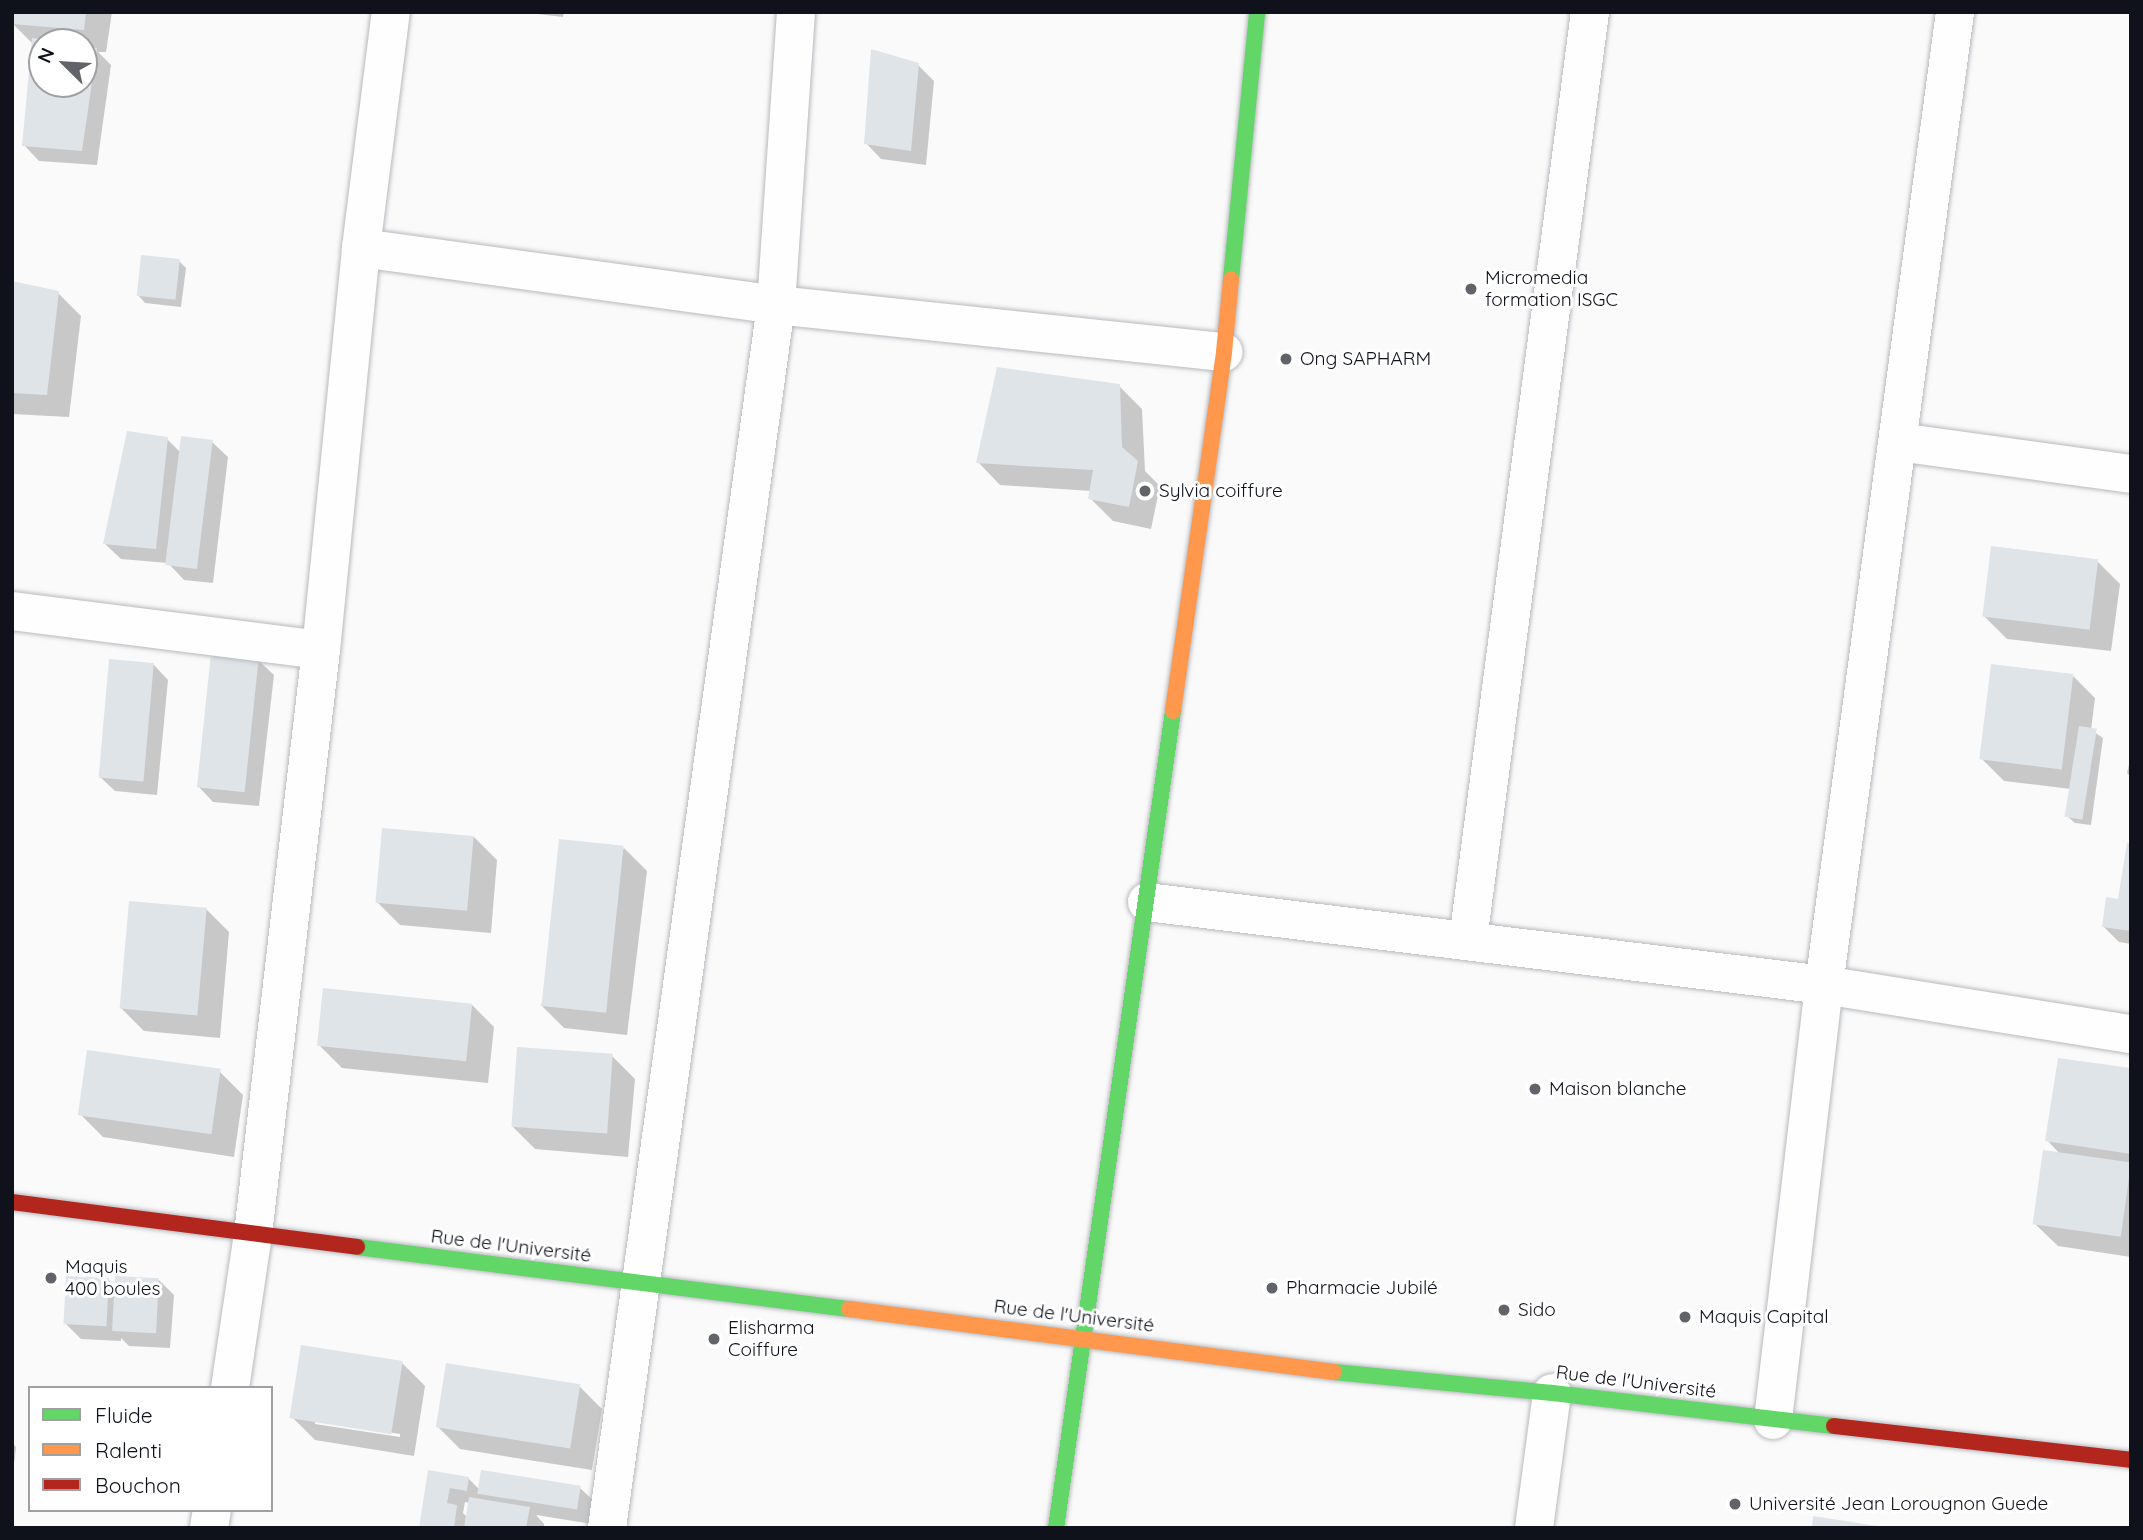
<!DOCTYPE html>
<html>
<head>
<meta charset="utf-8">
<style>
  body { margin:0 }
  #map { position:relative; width:2143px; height:1540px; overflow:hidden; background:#fafafa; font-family:Quicksand,sans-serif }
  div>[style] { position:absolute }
  .shadow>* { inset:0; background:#0003 }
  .building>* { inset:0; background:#dfe4e9; transform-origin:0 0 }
  .roads { filter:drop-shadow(0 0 2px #b7b9be) drop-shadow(0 0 2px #b7b9be) }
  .street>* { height:38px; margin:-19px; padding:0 19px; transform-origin:19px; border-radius:19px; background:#fefefe }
  .fast>* { height:16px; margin:-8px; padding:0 8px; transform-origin:8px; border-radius:8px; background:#63d668 }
  .slow>* { height:16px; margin:-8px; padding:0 8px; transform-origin:8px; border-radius:8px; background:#ff974d }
  .jam>* { height:16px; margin:-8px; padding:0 8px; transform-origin:8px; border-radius:8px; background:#b3261e }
  .dots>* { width:19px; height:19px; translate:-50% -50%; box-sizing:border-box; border:4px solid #fff; border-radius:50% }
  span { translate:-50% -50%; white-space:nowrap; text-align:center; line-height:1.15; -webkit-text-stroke:6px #fff; paint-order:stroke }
  .poi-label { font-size:19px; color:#0f121b }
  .left { translate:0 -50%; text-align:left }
  .street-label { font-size:19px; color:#0f121b }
  .frame { position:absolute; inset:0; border:14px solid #0f121b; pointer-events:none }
  .legend { position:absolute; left:28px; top:1386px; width:245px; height:126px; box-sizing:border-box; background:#fff; border:2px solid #9fa0a4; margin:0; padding:9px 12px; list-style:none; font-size:21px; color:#0f121b }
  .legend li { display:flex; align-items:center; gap:14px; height:35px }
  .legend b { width:35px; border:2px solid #9fa0a4 }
  .north { position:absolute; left:28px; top:28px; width:70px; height:70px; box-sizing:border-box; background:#fff; border:2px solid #9fa0a4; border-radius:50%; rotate:294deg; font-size:19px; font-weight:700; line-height:28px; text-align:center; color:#0f121b }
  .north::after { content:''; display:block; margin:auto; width:24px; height:32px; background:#616369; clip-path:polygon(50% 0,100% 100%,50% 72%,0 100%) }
</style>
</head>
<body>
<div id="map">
  <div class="shadow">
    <div style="clip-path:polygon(evenodd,14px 12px,112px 12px,106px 52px,98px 52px,111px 65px,97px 165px,39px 161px,24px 145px,33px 44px,12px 23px,14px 12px,42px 42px,84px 42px,84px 84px,42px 84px,42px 42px)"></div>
    <div style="clip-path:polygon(520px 12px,564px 12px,563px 17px)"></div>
    <div style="clip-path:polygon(918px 65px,934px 81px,926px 165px,881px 159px,866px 143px)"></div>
    <div style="clip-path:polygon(179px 261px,186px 268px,181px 307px,145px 303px,138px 295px)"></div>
    <div style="clip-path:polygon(12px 283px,58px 293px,81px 316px,69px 417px,12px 414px)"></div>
    <div style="clip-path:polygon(1119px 386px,1142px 409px,1145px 471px,1160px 486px,1151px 529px,1113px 521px,1090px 498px,1091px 491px,1000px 485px,978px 462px)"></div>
    <div style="clip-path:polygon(167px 439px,181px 453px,212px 442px,228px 457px,213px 583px,184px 580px,168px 563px,121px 559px,105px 544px)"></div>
    <div style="clip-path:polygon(2097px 561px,2120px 584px,2111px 651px,2007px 639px,1984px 616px)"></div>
    <div style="clip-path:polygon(258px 660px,274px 675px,259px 806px,213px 802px,198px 786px)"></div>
    <div style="clip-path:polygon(153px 664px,168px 680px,157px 795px,115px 791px,99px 776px)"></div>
    <div style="clip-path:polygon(2072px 675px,2095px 698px,2091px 730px,2103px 738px,2091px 825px,2075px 823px,2067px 816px,2071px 789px,2004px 781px,1981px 758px)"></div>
    <div style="clip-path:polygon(2131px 756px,2131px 777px,2127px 773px)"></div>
    <div style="clip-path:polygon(474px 837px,497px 860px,491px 933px,400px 925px,377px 902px)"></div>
    <div style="clip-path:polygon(2131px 845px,2131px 944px,2119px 942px,2104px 927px,2120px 901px)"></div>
    <div style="clip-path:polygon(624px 848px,647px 871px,627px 1035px,564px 1028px,541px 1005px)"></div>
    <div style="clip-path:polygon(206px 909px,229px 932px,220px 1038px,144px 1031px,121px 1008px)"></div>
    <div style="clip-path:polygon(471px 1004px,494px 1027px,488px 1083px,342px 1068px,319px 1045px)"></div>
    <div style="clip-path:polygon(612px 1056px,635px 1079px,628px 1157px,535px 1149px,512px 1126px)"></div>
    <div style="clip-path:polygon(2131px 1070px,2131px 1257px,2058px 1246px,2034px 1223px,2060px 1154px,2047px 1140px)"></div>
    <div style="clip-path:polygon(220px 1072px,243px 1095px,234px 1157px,103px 1137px,80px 1114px)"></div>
    <div style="clip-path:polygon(108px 1279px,116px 1288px,159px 1280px,174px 1295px,170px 1348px,129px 1346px,121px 1338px,121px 1341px,81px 1339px,66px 1324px)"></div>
    <div style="clip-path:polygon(evenodd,402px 1363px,425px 1386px,414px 1456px,315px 1440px,292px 1417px,402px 1363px,315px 1420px,400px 1434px,400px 1437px,315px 1424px,315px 1420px)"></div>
    <div style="clip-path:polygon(579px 1386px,602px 1409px,592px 1470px,460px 1449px,437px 1426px)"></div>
    <div style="clip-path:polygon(12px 1443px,16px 1447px,12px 1482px)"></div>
    <div style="clip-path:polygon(evenodd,430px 1472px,468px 1478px,480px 1490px,580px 1488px,596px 1503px,592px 1524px,536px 1515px,544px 1524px,544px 1528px,421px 1528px,430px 1472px,465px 1502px,469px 1503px,467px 1517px,463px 1513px,465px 1502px)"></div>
  </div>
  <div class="building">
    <div style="clip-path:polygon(12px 12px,86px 12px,84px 30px,12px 24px)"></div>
    <div style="clip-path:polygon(32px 38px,48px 40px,42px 42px,42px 84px,84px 84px,84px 46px,97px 48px,82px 151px,22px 146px)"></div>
    <div style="clip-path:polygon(871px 49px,919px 63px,911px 151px,864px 144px)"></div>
    <div style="left:141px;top:255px;width:39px;height:41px;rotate:6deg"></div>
    <div style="clip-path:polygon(12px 281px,59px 291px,47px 395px,12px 393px)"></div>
    <div style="clip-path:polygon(997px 367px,1120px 384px,1122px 447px,1138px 461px,1129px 507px,1088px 499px,1093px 470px,976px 463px)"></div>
    <div style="clip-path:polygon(127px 431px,168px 437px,156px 549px,103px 544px)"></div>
    <div style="left:181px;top:436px;width:32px;height:130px;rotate:7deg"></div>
    <div style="left:1991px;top:546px;width:108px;height:71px;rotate:7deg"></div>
    <div style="left:211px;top:653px;width:48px;height:135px;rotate:6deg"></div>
    <div style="left:109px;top:659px;width:45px;height:119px;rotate:5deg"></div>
    <div style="left:1991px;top:664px;width:83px;height:96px;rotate:7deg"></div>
    <div style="left:2079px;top:726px;width:18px;height:92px;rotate:9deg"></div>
    <div style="left:382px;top:828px;width:92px;height:75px;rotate:5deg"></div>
    <div style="left:559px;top:839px;width:65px;height:168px;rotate:6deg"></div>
    <div style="clip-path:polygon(2127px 843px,2131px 844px,2131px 931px,2102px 927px,2106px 897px,2118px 899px)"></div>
    <div style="left:129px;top:901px;width:78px;height:108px;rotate:5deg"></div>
    <div style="left:323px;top:988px;width:150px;height:58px;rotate:6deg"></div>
    <div style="left:517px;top:1047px;width:96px;height:80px;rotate:4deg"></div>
    <div style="left:87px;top:1050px;width:135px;height:66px;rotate:8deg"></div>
    <div style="clip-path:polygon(2058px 1058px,2131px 1068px,2131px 1154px,2045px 1141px)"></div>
    <div style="left:2043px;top:1150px;width:89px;height:75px;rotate:8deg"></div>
    <div style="left:66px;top:1276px;width:43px;height:48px;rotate:3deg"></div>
    <div style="left:115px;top:1276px;width:44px;height:55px;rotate:3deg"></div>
    <div style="left:301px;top:1345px;width:103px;height:74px;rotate:9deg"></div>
    <div style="left:446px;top:1363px;width:136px;height:65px;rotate:9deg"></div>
    <div style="clip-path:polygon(428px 1470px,469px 1477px,467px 1491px,450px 1488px,447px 1503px,457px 1505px,454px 1528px,419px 1528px)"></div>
    <div style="left:481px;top:1470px;width:101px;height:24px;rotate:9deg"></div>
    <div style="clip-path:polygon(469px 1497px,530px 1507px,526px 1528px,464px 1528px)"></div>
    <div style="clip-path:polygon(1813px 1516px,1877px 1526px,1877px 1528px,1812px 1528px)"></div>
  </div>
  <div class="roads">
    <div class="street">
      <div style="left:361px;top:248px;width:419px;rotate:7.8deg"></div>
      <div style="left:776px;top:305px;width:450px;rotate:6deg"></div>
      <div style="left:1898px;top:442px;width:235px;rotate:7.8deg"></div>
      <div style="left:12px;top:611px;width:311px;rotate:7.2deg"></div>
      <div style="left:1147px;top:902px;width:682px;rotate:6.99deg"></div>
      <div style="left:1824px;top:985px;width:311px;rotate:9.1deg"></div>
      <div style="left:1468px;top:940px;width:936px;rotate:-82.51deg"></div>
      <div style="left:230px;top:1388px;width:156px;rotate:-81.5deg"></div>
      <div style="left:253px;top:1234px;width:588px;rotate:-83.36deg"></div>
      <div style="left:321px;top:650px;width:404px;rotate:-84.3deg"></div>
      <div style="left:361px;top:248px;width:238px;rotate:-82.8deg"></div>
      <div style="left:1773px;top:1420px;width:438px;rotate:-83.3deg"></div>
      <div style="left:1824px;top:985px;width:982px;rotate:-82.33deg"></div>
      <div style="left:209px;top:1528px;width:18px;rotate:-81deg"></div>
      <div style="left:607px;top:1528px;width:1235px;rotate:-82.13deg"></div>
      <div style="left:776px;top:305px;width:294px;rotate:-86.1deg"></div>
      <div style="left:1534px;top:1528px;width:136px;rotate:-82.4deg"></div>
    </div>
    <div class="fast">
      <div style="left:1231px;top:279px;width:268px;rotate:-84.4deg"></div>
      <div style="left:357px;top:1247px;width:496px;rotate:7.2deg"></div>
      <div style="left:1334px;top:1372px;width:219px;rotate:5.5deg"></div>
      <div style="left:1552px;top:1393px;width:284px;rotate:6.7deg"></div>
      <div style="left:1056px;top:1528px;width:825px;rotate:-81.85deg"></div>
    </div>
    <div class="slow">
      <div style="left:1173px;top:711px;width:363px;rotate:-81.9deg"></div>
      <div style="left:1224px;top:352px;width:73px;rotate:-84.5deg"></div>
      <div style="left:849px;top:1309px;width:489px;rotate:7.4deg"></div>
    </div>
    <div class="jam">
      <div style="left:12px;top:1202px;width:348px;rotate:7.4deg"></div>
      <div style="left:1834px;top:1426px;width:299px;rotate:6.5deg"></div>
    </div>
  </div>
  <div class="dots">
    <div style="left:1471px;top:289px;background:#616369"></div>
    <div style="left:1286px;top:359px;background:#616369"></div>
    <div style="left:1145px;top:491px;background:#616369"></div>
    <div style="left:1535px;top:1089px;background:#616369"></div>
    <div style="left:51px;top:1278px;background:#616369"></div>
    <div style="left:1272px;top:1288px;background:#616369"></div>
    <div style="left:1504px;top:1310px;background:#616369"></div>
    <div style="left:1685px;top:1317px;background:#616369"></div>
    <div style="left:714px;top:1339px;background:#616369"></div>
    <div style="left:1735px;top:1504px;background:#616369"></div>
  </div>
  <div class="poi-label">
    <span class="left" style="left:1485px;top:289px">Micromedia<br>formation ISGC</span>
    <span class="left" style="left:1300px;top:359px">Ong SAPHARM</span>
    <span class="left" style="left:1159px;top:491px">Sylvia coiffure</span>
    <span class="left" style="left:1549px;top:1089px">Maison blanche</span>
    <span class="left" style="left:65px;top:1278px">Maquis<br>400 boules</span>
    <span class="left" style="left:1286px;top:1288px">Pharmacie Jubilé</span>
    <span class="left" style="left:1518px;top:1310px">Sido</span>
    <span class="left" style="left:1699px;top:1317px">Maquis Capital</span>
    <span class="left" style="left:728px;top:1339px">Elisharma<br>Coiffure</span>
    <span class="left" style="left:1749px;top:1504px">Université Jean Lorougnon Guede</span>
  </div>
  <div class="street-label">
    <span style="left:511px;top:1246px;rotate:7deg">Rue de l'Université</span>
    <span style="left:1074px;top:1316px;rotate:7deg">Rue de l'Université</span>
    <span style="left:1636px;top:1382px;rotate:7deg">Rue de l'Université</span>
  </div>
  <div class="frame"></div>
  <ul class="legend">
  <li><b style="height:9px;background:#63d668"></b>Fluide</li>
  <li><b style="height:9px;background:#ff974d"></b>Ralenti</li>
  <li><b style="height:9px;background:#b3261e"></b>Bouchon</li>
  </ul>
  <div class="north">N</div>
</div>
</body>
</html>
